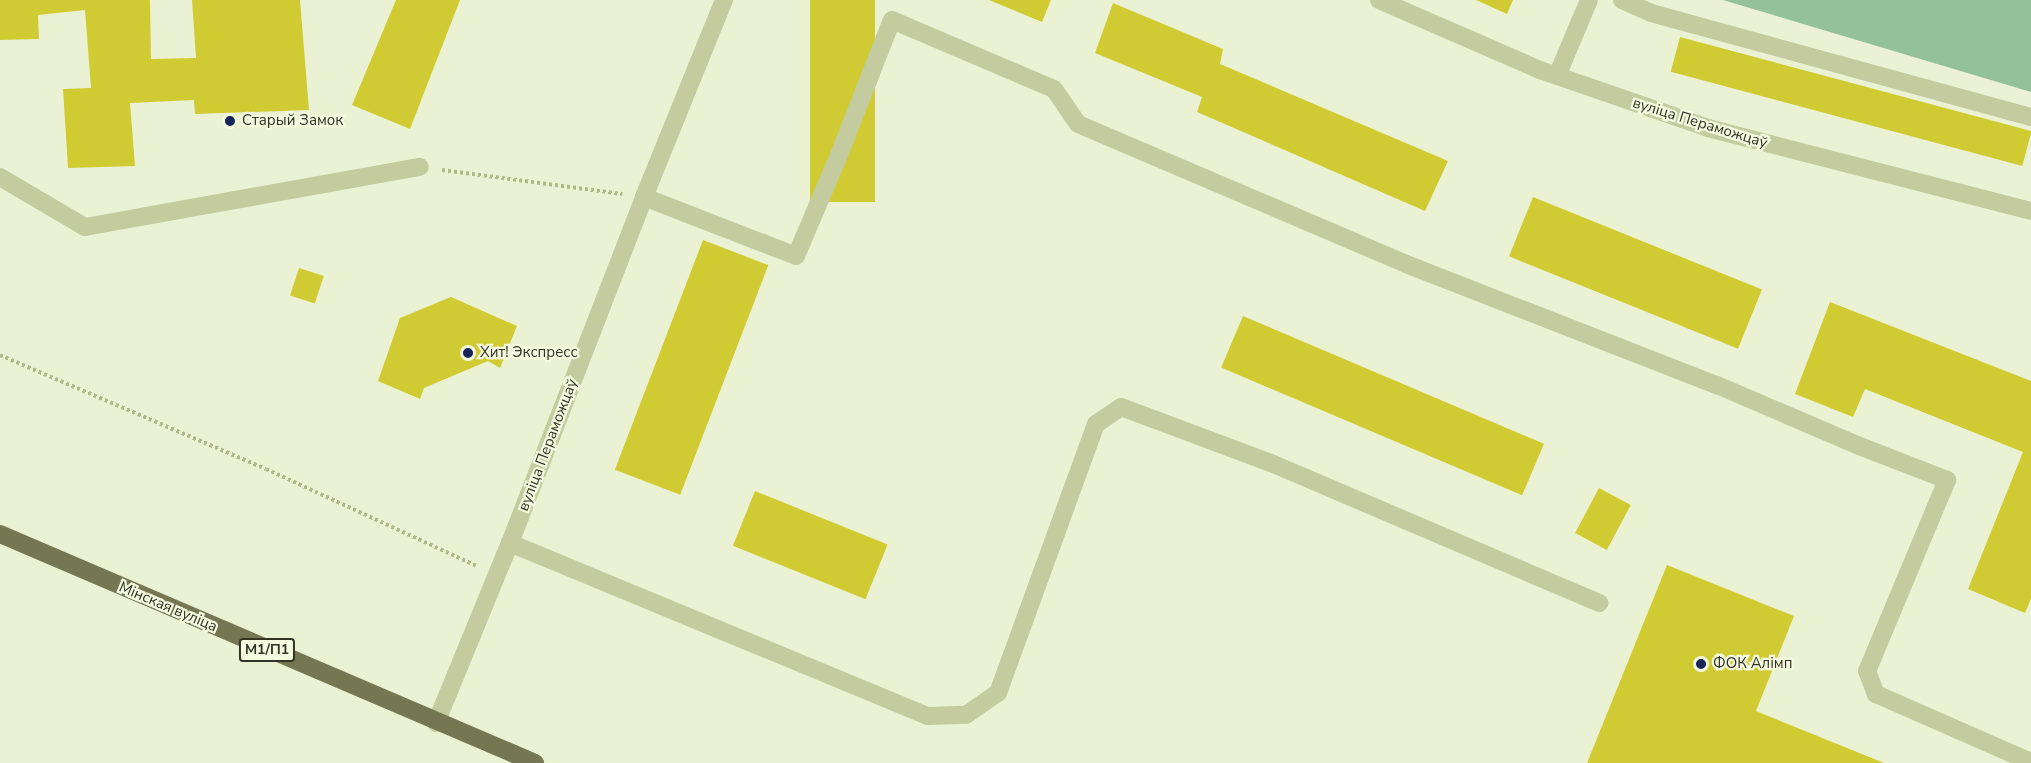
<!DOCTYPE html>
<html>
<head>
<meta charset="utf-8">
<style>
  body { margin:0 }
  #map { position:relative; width:2031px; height:763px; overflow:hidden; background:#ebf2d4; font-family:"Nunito Sans",sans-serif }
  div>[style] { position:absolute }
  .green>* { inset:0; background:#93c296 }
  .building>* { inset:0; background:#d1cb33; transform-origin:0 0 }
  .path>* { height:4px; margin-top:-2px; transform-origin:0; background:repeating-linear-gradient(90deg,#b0b789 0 3px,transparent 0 6px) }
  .minor>* { height:18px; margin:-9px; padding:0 9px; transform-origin:9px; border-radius:9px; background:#c3cb9f }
  .major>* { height:18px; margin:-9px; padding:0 9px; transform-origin:9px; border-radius:9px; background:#757753 }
  .dots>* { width:16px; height:16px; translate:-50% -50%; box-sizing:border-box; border:3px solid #f3fae0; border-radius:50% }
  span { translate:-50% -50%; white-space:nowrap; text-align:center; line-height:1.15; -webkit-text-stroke:4.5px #f3fae0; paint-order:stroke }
  .shield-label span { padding:2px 4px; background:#f3fae0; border:2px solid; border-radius:4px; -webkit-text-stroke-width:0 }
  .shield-label { font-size:14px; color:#333423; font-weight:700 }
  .poi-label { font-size:15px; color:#333423 }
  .left { translate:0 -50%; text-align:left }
  .street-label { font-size:15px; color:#333423 }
</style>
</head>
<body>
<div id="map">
  <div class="green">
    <div style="clip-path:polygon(1723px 0,2031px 0,2031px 92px)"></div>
  </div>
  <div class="building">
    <div style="clip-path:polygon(0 0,150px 0,151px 59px,196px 58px,192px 0,300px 0,309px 110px,195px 114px,194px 100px,130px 103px,135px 166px,68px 168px,63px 89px,91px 88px,85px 10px,38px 15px,39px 39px,0 40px)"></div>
    <div style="clip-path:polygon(396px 0,460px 0,410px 129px,352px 105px)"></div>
    <div style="left:810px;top:0;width:65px;height:202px"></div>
    <div style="clip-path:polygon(989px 0,1051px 0,1042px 22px)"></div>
    <div style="clip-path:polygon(1476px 0,1513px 0,1507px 14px)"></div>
    <div style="clip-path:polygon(1113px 3px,1223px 49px,1220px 64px,1448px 161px,1425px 211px,1197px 112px,1202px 97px,1095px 53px)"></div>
    <div style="left:1680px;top:37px;width:364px;height:36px;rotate:15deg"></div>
    <div style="left:1533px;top:197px;width:247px;height:64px;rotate:22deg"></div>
    <div style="left:703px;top:240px;width:70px;height:246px;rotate:21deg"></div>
    <div style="left:299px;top:268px;width:26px;height:29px;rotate:18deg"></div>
    <div style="clip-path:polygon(451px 297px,517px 326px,500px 368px,488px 361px,424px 388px,420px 399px,378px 381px,400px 318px)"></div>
    <div style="clip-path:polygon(1830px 302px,2031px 381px,2031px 599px,2025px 613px,1968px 589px,2023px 452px,1865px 389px,1853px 417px,1795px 394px)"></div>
    <div style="left:1243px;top:316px;width:327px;height:56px;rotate:23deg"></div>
    <div style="left:1599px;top:488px;width:36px;height:51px;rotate:28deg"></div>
    <div style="left:755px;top:491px;width:143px;height:59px;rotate:22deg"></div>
    <div style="clip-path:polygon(1667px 565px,1794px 616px,1756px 711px,1884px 763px,1587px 763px)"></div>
  </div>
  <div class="path">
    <div style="left:442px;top:170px;width:182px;rotate:7.6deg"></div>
    <div style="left:0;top:355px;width:289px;rotate:23.2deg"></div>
    <div style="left:266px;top:469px;width:232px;rotate:24.7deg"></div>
  </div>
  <div class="minor">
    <div style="left:1379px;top:0;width:176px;rotate:23.5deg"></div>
    <div style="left:1540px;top:70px;width:178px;rotate:19deg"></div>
    <div style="left:1708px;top:128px;width:333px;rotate:14.4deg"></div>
    <div style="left:1622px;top:0;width:32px;rotate:24deg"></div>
    <div style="left:1651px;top:13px;width:394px;rotate:15.3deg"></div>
    <div style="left:1557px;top:76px;width:82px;rotate:-67.2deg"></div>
    <div style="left:0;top:177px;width:99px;rotate:30.5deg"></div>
    <div style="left:85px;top:227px;width:340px;rotate:-10.2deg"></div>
    <div style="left:644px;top:197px;width:163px;rotate:21.2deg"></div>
    <div style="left:796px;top:256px;width:104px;rotate:-66.9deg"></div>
    <div style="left:837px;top:160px;width:150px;rotate:-68.6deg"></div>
    <div style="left:892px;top:20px;width:176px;rotate:23.1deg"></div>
    <div style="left:1054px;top:89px;width:42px;rotate:55.6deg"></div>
    <div style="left:1078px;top:124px;width:357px;rotate:23.1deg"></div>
    <div style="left:1406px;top:264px;width:334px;rotate:21.3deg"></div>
    <div style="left:1717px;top:385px;width:152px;rotate:23.2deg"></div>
    <div style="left:1857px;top:445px;width:97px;rotate:21.3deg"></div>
    <div style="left:1947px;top:480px;width:207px;rotate:112.7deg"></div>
    <div style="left:1867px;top:671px;width:25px;rotate:69deg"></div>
    <div style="left:1876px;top:694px;width:169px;rotate:23.7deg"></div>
    <div style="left:510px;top:543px;width:452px;rotate:22.5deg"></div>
    <div style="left:928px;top:716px;width:38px;rotate:-2deg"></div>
    <div style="left:966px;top:715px;width:39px;rotate:-35deg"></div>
    <div style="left:998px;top:693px;width:286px;rotate:-70deg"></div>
    <div style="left:1096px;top:424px;width:30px;rotate:-34deg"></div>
    <div style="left:1121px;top:407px;width:160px;rotate:20.5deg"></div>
    <div style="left:1271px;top:463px;width:357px;rotate:23.1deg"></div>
    <div style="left:436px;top:723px;width:195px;rotate:-67.7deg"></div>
    <div style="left:510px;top:543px;width:371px;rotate:-68.8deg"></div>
    <div style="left:644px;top:197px;width:213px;rotate:-67.9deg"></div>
  </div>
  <div class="major">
    <div style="left:0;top:534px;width:582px;rotate:23.17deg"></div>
  </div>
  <div class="dots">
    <div style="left:230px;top:121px;background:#162458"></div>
    <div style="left:468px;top:353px;background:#162458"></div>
    <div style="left:1701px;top:664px;background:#162458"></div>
  </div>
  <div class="shield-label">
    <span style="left:267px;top:650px">М1/П1</span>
  </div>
  <div class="poi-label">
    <span class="left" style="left:242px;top:121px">Старый Замок</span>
    <span class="left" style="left:480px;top:353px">Хит! Экспресс</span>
    <span class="left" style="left:1713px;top:664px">ФОК Алімп</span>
  </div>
  <div class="street-label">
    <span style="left:1700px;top:123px;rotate:17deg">вуліца Пераможцаў</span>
    <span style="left:548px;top:445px;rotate:-69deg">вуліца Пераможцаў</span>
    <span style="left:168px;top:607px;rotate:23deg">Мінская вуліца</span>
  </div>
</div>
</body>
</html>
